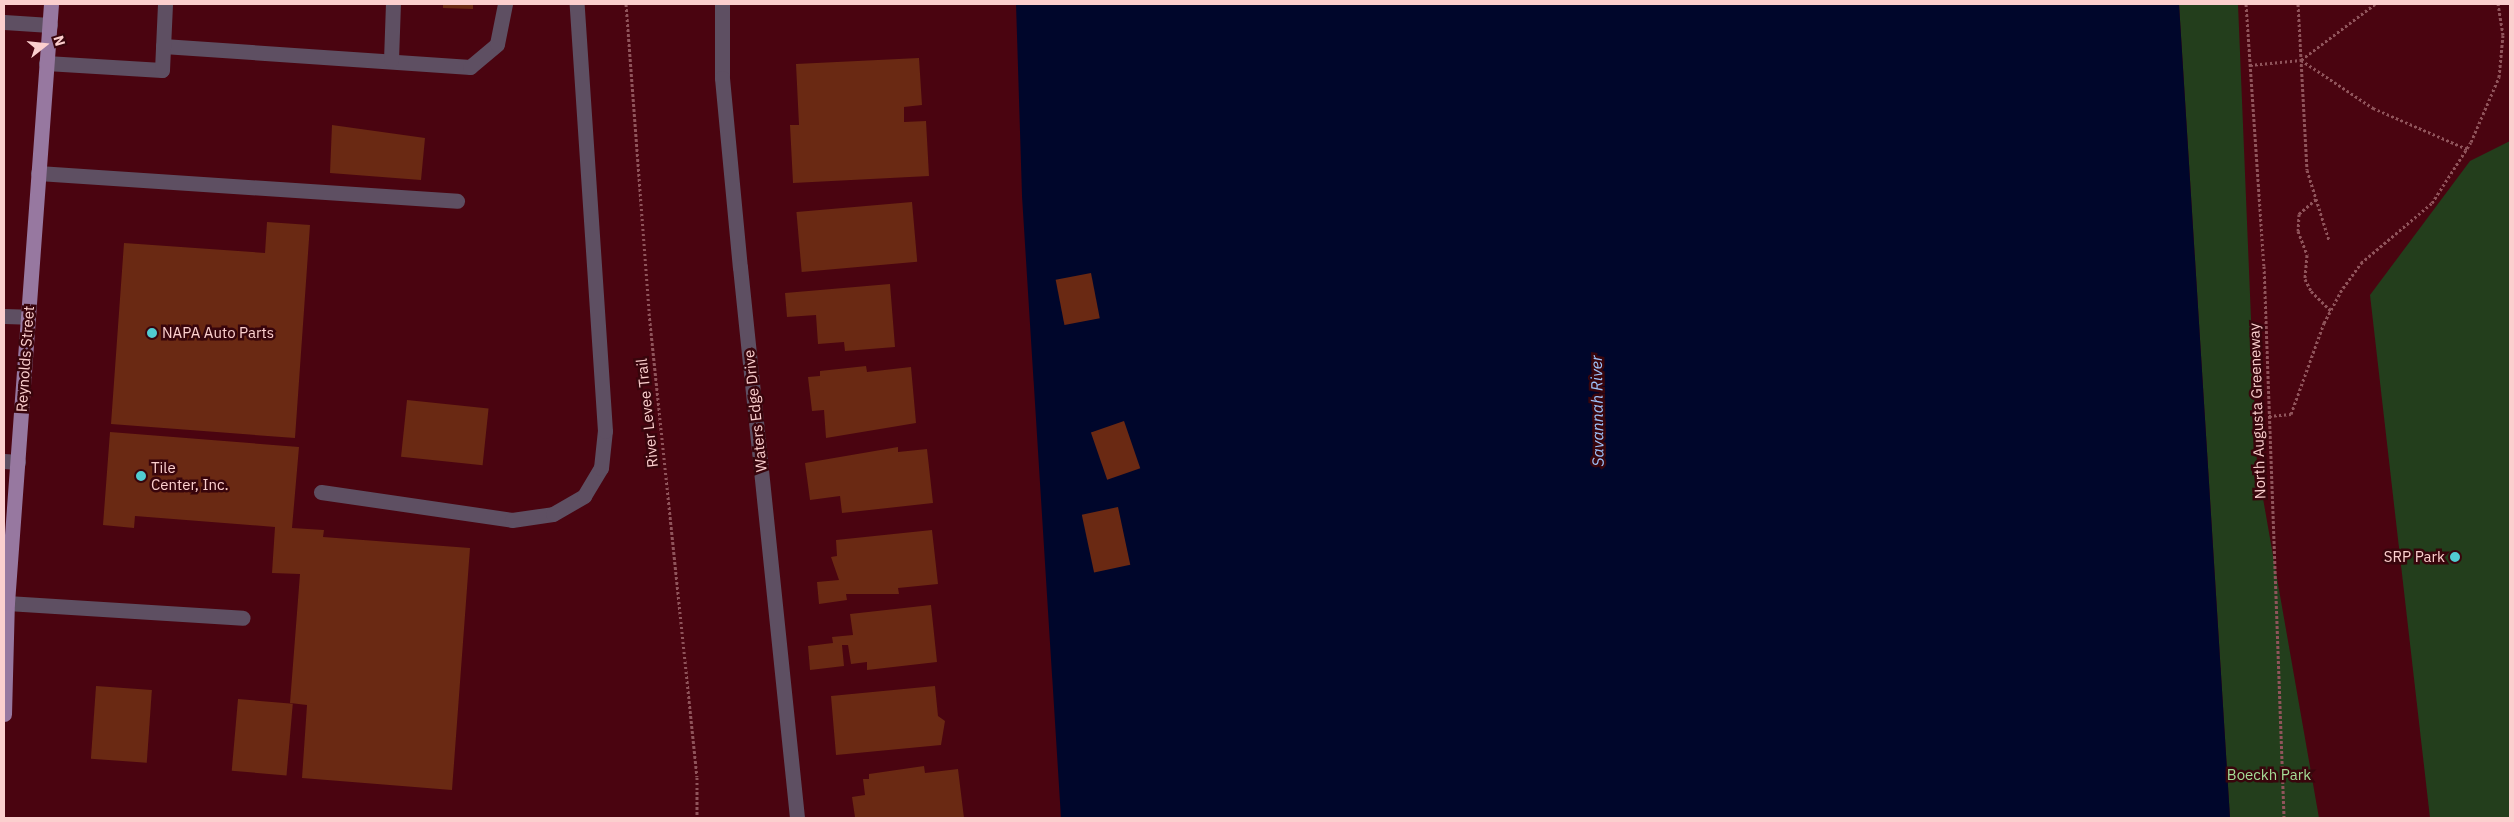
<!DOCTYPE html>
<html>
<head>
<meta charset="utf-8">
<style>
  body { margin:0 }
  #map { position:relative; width:2514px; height:822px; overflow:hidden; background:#4a0410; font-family:"IBM Plex Sans",sans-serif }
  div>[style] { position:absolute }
  .green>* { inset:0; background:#233e1c }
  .water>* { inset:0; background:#00062b }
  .building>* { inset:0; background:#6a2913; transform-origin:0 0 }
  .path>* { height:3px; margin-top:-1.5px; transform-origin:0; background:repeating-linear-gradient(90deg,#90545b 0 2.5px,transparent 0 5px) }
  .minor>* { height:15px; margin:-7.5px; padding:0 7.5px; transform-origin:7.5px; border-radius:7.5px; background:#5e4f62 }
  .major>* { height:15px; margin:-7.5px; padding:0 7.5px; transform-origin:7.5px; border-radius:7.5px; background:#9778a0 }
  .dots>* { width:14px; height:14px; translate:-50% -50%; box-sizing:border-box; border:2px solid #38050c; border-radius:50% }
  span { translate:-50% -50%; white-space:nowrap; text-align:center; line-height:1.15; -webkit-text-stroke:5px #38050c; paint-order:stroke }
  .poi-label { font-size:15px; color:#fbcfce }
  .left { translate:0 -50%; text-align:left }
  .right { translate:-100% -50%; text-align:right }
  .street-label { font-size:15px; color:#fbcfce }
  .park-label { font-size:15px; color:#a5dc96 }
  .water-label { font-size:16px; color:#9dc1f9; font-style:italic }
  .frame { position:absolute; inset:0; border:5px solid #fbcfce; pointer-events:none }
  .north { position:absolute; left:20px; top:20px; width:50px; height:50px; -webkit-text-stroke:4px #38050c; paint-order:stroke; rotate:74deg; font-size:14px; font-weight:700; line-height:20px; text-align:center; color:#fbcfce }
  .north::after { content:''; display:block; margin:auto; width:18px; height:22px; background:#fbcfce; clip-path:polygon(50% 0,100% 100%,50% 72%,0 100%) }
</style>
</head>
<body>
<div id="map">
  <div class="green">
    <div style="clip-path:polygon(2179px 4px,2238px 4px,2257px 464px,2319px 818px,2230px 818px)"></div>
    <div style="clip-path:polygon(2510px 141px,2510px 818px,2430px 818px,2370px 295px,2470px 161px)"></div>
  </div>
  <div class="water">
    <div style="clip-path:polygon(1016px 4px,2179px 4px,2230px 818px,1061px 818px,1022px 196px)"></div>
  </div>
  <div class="building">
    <div style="clip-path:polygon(443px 4px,473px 4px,473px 9px,443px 8px)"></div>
    <div style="clip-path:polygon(919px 58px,922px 105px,904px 107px,904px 122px,926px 121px,929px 176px,793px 183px,790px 125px,799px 125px,796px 64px)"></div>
    <div style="clip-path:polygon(332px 125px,425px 138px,421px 180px,330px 173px)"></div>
    <div style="left:912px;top:202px;width:60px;height:116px;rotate:85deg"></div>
    <div style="clip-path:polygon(267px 222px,310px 225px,295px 438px,111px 424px,124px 243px,265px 253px)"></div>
    <div style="left:1091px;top:273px;width:46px;height:36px;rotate:79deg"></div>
    <div style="clip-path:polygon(890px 284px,895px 347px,845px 351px,844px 342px,818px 344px,816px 315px,787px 317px,785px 293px)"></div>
    <div style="clip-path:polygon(866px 366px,867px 372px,911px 367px,916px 423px,826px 438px,824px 410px,812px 411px,808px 377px,820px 376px,820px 371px)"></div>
    <div style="left:407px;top:400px;width:82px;height:57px;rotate:6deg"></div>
    <div style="left:1124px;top:421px;width:50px;height:35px;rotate:71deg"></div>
    <div style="clip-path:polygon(110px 432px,299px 447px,292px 528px,324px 530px,323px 537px,470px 548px,452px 790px,302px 778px,307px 705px,290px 703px,300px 574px,272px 573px,275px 527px,135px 516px,134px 528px,103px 525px)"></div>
    <div style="clip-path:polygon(898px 447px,898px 452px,927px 449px,933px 503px,842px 513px,840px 496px,810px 500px,805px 463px)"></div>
    <div style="left:1118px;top:507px;width:59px;height:37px;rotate:78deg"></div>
    <div style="clip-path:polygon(932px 530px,938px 584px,898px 588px,899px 594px,846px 594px,847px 600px,819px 604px,817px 582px,839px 580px,831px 557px,837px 556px,836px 540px)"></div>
    <div style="clip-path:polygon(931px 605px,937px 662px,867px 670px,867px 662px,851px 664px,848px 645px,842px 645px,844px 666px,810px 670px,808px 646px,833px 643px,832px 637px,853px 635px,850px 614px)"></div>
    <div style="left:96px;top:686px;width:56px;height:73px;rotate:4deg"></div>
    <div style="clip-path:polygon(935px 686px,938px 716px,945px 721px,941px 745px,836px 755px,831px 696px)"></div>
    <div style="left:238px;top:699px;width:55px;height:72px;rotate:5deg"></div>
    <div style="clip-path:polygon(924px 766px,925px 773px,958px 769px,964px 818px,855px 817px,852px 797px,865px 795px,863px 779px,869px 779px,869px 774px)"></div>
  </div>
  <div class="path">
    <div style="left:626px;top:4px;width:310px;rotate:85.7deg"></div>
    <div style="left:649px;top:313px;width:466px;rotate:84.1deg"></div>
    <div style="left:697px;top:777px;width:41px;rotate:90deg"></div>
    <div style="left:2246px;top:4px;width:263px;rotate:86.1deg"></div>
    <div style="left:2264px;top:266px;width:552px;rotate:87.92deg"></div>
    <div style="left:2298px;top:4px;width:166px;rotate:86.9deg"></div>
    <div style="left:2307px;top:170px;width:73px;rotate:72.6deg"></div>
    <div style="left:2375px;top:4px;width:93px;rotate:142.9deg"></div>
    <div style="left:2301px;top:60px;width:87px;rotate:33.7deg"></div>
    <div style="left:2373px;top:108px;width:103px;rotate:23.6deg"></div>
    <div style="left:2250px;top:65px;width:51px;rotate:-5.6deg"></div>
    <div style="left:2316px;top:199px;width:23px;rotate:139deg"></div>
    <div style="left:2299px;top:214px;width:17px;rotate:93deg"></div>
    <div style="left:2298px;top:231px;width:26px;rotate:69deg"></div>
    <div style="left:2307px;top:255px;width:24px;rotate:95deg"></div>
    <div style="left:2305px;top:279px;width:13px;rotate:63deg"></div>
    <div style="left:2311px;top:291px;width:28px;rotate:45deg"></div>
    <div style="left:2269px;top:416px;width:22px;rotate:-5deg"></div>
    <div style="left:2291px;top:414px;width:97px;rotate:-70.1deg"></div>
    <div style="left:2324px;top:323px;width:40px;rotate:-62deg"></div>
    <div style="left:2343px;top:288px;width:31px;rotate:-54deg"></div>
    <div style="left:2361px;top:263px;width:93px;rotate:-40.2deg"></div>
    <div style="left:2432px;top:203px;width:72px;rotate:-57.4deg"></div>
    <div style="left:2471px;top:142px;width:71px;rotate:-66.7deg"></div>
    <div style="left:2499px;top:77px;width:42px;rotate:-84.6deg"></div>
    <div style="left:2503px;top:35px;width:31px;rotate:-99deg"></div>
  </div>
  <div class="minor">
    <div style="left:722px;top:4px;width:74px;rotate:90deg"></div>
    <div style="left:722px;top:78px;width:190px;rotate:84.6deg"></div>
    <div style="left:740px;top:267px;width:554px;rotate:84.09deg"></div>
    <div style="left:4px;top:22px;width:46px;rotate:3.7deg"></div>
    <div style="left:163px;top:46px;width:308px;rotate:3.9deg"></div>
    <div style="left:470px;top:67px;width:35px;rotate:-40deg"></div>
    <div style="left:497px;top:44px;width:41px;rotate:-78.7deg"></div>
    <div style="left:391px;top:60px;width:56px;rotate:-88deg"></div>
    <div style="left:46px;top:63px;width:116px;rotate:3.5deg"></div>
    <div style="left:162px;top:70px;width:66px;rotate:-87.4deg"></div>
    <div style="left:38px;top:173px;width:420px;rotate:3.8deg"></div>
    <div style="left:4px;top:316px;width:24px;rotate:2deg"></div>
    <div style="left:4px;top:461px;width:14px;rotate:4deg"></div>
    <div style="left:321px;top:492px;width:193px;rotate:8.3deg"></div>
    <div style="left:512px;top:520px;width:41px;rotate:-8.3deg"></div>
    <div style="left:553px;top:514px;width:36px;rotate:-30deg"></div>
    <div style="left:584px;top:496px;width:33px;rotate:-59deg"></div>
    <div style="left:601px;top:468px;width:37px;rotate:-84deg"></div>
    <div style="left:605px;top:431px;width:428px;rotate:-93.8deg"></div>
    <div style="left:7px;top:603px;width:236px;rotate:3.6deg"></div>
  </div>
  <div class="major">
    <div style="left:4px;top:714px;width:111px;rotate:-88.5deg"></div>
    <div style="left:7px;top:603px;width:601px;rotate:-85.8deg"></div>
  </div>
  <div class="dots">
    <div style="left:152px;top:333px;background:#51ccd1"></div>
    <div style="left:141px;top:476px;background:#51ccd1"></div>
    <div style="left:2455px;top:557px;background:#51ccd1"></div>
  </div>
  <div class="poi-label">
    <span class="left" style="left:162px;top:333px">NAPA Auto Parts</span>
    <span class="left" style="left:151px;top:476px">Tile<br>Center, Inc.</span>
    <span class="right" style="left:2445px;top:557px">SRP Park</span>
  </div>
  <div class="street-label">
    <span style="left:25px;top:359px;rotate:-86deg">Reynolds Street</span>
    <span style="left:755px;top:411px;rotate:-96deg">Waters Edge Drive</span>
    <span style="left:2257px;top:411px;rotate:-92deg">North Augusta Greeneway</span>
    <span style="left:647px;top:413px;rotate:-96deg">River Levee Trail</span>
  </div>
  <div class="park-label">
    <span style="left:2269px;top:775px">Boeckh Park</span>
  </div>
  <div class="water-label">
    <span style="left:1597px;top:411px;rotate:-91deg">Savannah River</span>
  </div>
  <div class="frame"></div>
  <div class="north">N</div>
</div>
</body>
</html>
